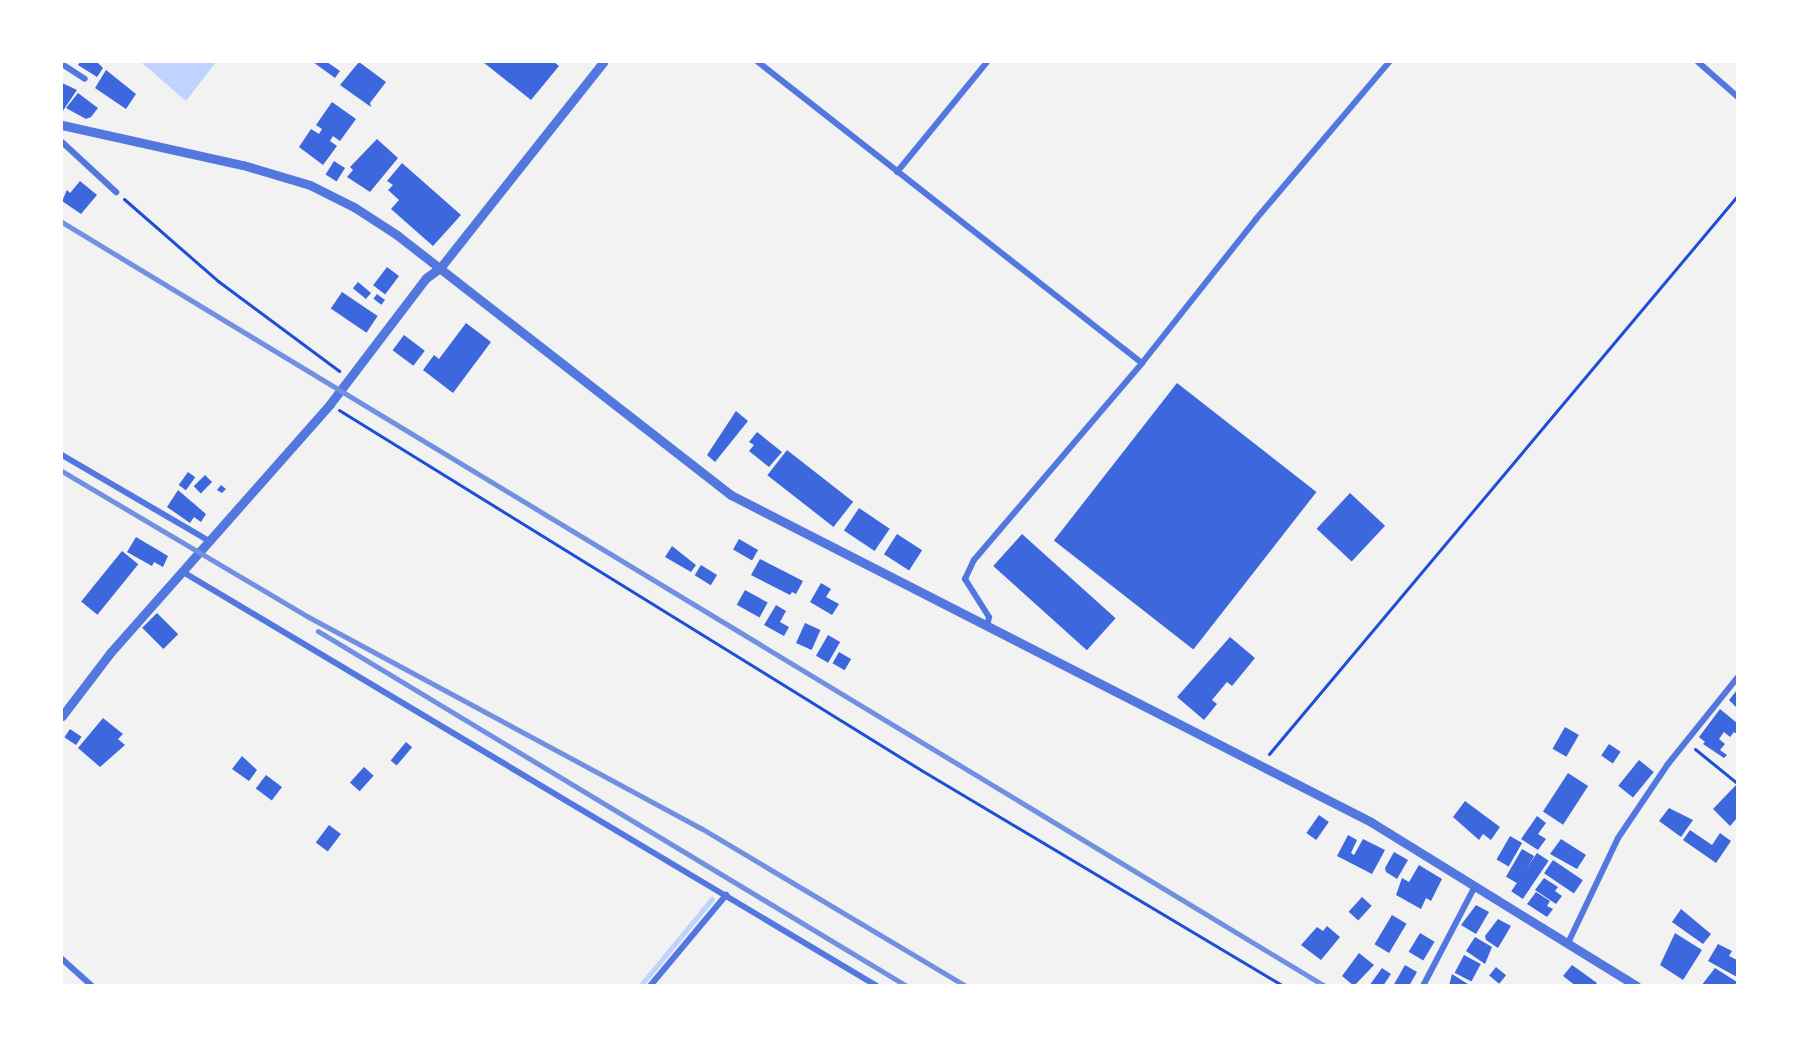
<!DOCTYPE html>
<html>
<head>
<meta charset="utf-8">
<style>
  body { margin:0 }
  #map { position:relative; width:1799px; height:1047px; overflow:hidden; background:#f2f2f2; font-family:Raleway,sans-serif }
  div>[style] { position:absolute }
  .water>* { inset:0; background:#bfd3fe }
  .stream>* { height:5px; margin:-2.5px; padding:0 2.5px; transform-origin:2.5px; border-radius:2.5px; background:#bfd3fe }
  .building>* { inset:0; background:#3d67dc; transform-origin:0 0 }
  .path>* { height:3px; margin:-1.5px; padding:0 1.5px; transform-origin:1.5px; border-radius:1.5px; background:#1d4ed8 }
  .minor>* { height:6px; margin:-3px; padding:0 3px; transform-origin:3px; border-radius:3px; background:#5277de }
  .tertiary>* { height:9px; margin:-4.5px; padding:0 4.5px; transform-origin:4.5px; border-radius:4.5px; background:#5277de }
  .rail>* { height:4.5px; margin:-2.25px; padding:0 2.25px; transform-origin:2.25px; border-radius:2.25px; background:#7290e2 }
  span { translate:-50% -50%; white-space:nowrap; text-align:center; line-height:1.15; -webkit-text-stroke:5px #fff; paint-order:stroke }
  .frame { position:absolute; inset:0; border:63px solid #fff; pointer-events:none }
</style>
</head>
<body>
<div id="map">
  <div class="water">
    <div style="clip-path:polygon(141px 62px,216px 62px,186px 101px)"></div>
  </div>
  <div class="stream">
    <div style="left:640px;top:986px;width:113px;rotate:-50.4deg"></div>
  </div>
  <div class="building">
    <div style="clip-path:polygon(80px 62px,97px 62px,103px 68px,97px 77px,78px 65px)"></div>
    <div style="clip-path:polygon(313px 62px,327px 62px,340px 71px,335px 78px)"></div>
    <div style="clip-path:polygon(359px 62px,386px 82px,370px 103px,371px 107px,340px 85px)"></div>
    <div style="clip-path:polygon(483px 62px,554px 62px,559px 66px,531px 100px)"></div>
    <div style="clip-path:polygon(106px 70px,136px 94px,126px 109px,95px 88px)"></div>
    <div style="clip-path:polygon(62px 83px,77px 90px,62px 112px)"></div>
    <div style="clip-path:polygon(78px 93px,98px 108px,91px 117px,86px 119px,66px 108px)"></div>
    <div style="clip-path:polygon(332px 102px,356px 119px,340px 141px,333px 136px,330px 141px,337px 146px,323px 165px,299px 147px,311px 129px,319px 134px,322px 129px,316px 125px)"></div>
    <div style="clip-path:polygon(377px 139px,398px 158px,370px 192px,347px 177px,353px 170px,350px 167px)"></div>
    <div style="left:334px;top:161px;width:13px;height:16px;rotate:32deg"></div>
    <div style="clip-path:polygon(402px 163px,461px 215px,433px 246px,391px 209px,399px 200px,388px 190px,393px 185px,387px 181px)"></div>
    <div style="clip-path:polygon(80px 181px,97px 195px,81px 214px,62px 201px,67px 190px,70px 193px)"></div>
    <div style="left:387px;top:267px;width:15px;height:23px;rotate:37deg"></div>
    <div style="left:358px;top:282px;width:17px;height:8px;rotate:40deg"></div>
    <div style="left:342px;top:292px;width:43px;height:20px;rotate:34deg"></div>
    <div style="left:377px;top:294px;width:10px;height:6px;rotate:37deg"></div>
    <div style="clip-path:polygon(466px 323px,491px 342px,453px 393px,423px 370px,434px 355px,439px 359px)"></div>
    <div style="left:404px;top:335px;width:26px;height:19px;rotate:37deg"></div>
    <div style="left:1177px;top:383px;width:177px;height:200px;rotate:38deg"></div>
    <div style="clip-path:polygon(736px 411px,748px 421px,715px 462px,707px 455px)"></div>
    <div style="clip-path:polygon(757px 432px,782px 452px,769px 467px,749px 451px,754px 445px,749px 442px)"></div>
    <div style="left:787px;top:450px;width:84px;height:32px;rotate:38deg"></div>
    <div style="left:188px;top:472px;width:9px;height:16px;rotate:36deg"></div>
    <div style="left:205px;top:475px;width:10px;height:16px;rotate:45deg"></div>
    <div style="clip-path:polygon(221px 485px,226px 489px,222px 493px,217px 490px)"></div>
    <div style="clip-path:polygon(178px 490px,206px 514px,201px 522px,194px 517px,190px 523px,167px 507px)"></div>
    <div style="left:1350px;top:493px;width:48px;height:49px;rotate:43deg"></div>
    <div style="left:859px;top:508px;width:37px;height:27px;rotate:34deg"></div>
    <div style="left:897px;top:534px;width:30px;height:24px;rotate:33deg"></div>
    <div style="left:1022px;top:534px;width:126px;height:43px;rotate:42deg"></div>
    <div style="clip-path:polygon(136px 537px,168px 556px,163px 567px,154px 562px,152px 566px,127px 552px)"></div>
    <div style="left:739px;top:539px;width:22px;height:12px;rotate:30deg"></div>
    <div style="clip-path:polygon(672px 546px,696px 565px,691px 572px,665px 557px)"></div>
    <div style="left:122px;top:551px;width:21px;height:65px;rotate:39deg"></div>
    <div style="clip-path:polygon(760px 559px,803px 581px,796px 594px,792px 592px,790px 595px,751px 575px)"></div>
    <div style="left:701px;top:565px;width:19px;height:12px;rotate:32deg"></div>
    <div style="clip-path:polygon(821px 583px,831px 589px,826px 597px,839px 604px,832px 615px,810px 602px)"></div>
    <div style="left:745px;top:590px;width:26px;height:17px;rotate:29deg"></div>
    <div style="clip-path:polygon(776px 605px,786px 611px,780px 622px,789px 627px,784px 636px,764px 625px)"></div>
    <div style="left:157px;top:613px;width:30px;height:21px;rotate:45deg"></div>
    <div style="left:805px;top:623px;width:17px;height:22px;rotate:24deg"></div>
    <div style="left:828px;top:635px;width:14px;height:24px;rotate:30deg"></div>
    <div style="clip-path:polygon(1230px 637px,1255px 658px,1232px 686px,1227px 682px,1212px 700px,1217px 704px,1204px 720px,1177px 697px)"></div>
    <div style="left:839px;top:652px;width:14px;height:13px;rotate:30deg"></div>
    <div style="clip-path:polygon(1737px 690px,1737px 708px,1729px 700px)"></div>
    <div style="clip-path:polygon(1720px 709px,1737px 723px,1737px 734px,1734px 732px,1730px 737px,1724px 732px,1719px 739px,1725px 744px,1720px 750px,1727px 755px,1724px 758px,1703px 744px,1705px 742px,1699px 737px)"></div>
    <div style="clip-path:polygon(103px 718px,123px 734px,118px 739px,125px 745px,100px 767px,78px 748px)"></div>
    <div style="left:1565px;top:727px;width:16px;height:25px;rotate:30deg"></div>
    <div style="left:70px;top:729px;width:14px;height:10px;rotate:34deg"></div>
    <div style="left:406px;top:742px;width:8px;height:24px;rotate:40deg"></div>
    <div style="left:1609px;top:744px;width:14px;height:14px;rotate:34deg"></div>
    <div style="clip-path:polygon(242px 756px,257px 770px,249px 781px,232px 769px)"></div>
    <div style="left:1639px;top:760px;width:19px;height:33px;rotate:39deg"></div>
    <div style="left:364px;top:767px;width:13px;height:21px;rotate:42deg"></div>
    <div style="left:1568px;top:773px;width:24px;height:46px;rotate:33deg"></div>
    <div style="left:266px;top:775px;width:20px;height:17px;rotate:37deg"></div>
    <div style="clip-path:polygon(1736px 785px,1737px 818px,1730px 826px,1713px 809px)"></div>
    <div style="clip-path:polygon(1465px 801px,1500px 827px,1491px 840px,1483px 834px,1479px 840px,1453px 817px)"></div>
    <div style="clip-path:polygon(1669px 808px,1693px 820px,1681px 837px,1659px 821px)"></div>
    <div style="left:1319px;top:815px;width:12px;height:22px;rotate:35deg"></div>
    <div style="clip-path:polygon(1537px 816px,1546px 823px,1538px 834px,1546px 839px,1538px 850px,1521px 839px)"></div>
    <div style="left:329px;top:825px;width:15px;height:22px;rotate:37deg"></div>
    <div style="clip-path:polygon(1690px 830px,1712px 845px,1720px 833px,1731px 841px,1716px 863px,1683px 840px)"></div>
    <div style="clip-path:polygon(1348px 835px,1357px 840px,1351px 853px,1354px 855px,1363px 839px,1385px 850px,1372px 874px,1337px 856px)"></div>
    <div style="left:1510px;top:836px;width:14px;height:27px;rotate:30deg"></div>
    <div style="clip-path:polygon(1561px 839px,1586px 855px,1577px 869px,1550px 854px)"></div>
    <div style="left:1522px;top:849px;width:14px;height:32px;rotate:30deg"></div>
    <div style="clip-path:polygon(1394px 852px,1408px 860px,1397px 879px,1386px 872px,1385px 868px)"></div>
    <div style="left:1537px;top:853px;width:14px;height:46px;rotate:34deg"></div>
    <div style="left:1553px;top:860px;width:36px;height:16px;rotate:34deg"></div>
    <div style="clip-path:polygon(1419px 865px,1442px 879px,1431px 901px,1426px 898px,1421px 909px,1396px 895px,1402px 878px,1409px 882px)"></div>
    <div style="clip-path:polygon(1544px 878px,1558px 887px,1555px 891px,1562px 896px,1556px 904px,1535px 890px)"></div>
    <div style="clip-path:polygon(1536px 892px,1550px 901px,1547px 906px,1553px 909px,1547px 917px,1527px 904px)"></div>
    <div style="left:1362px;top:897px;width:13px;height:20px;rotate:42deg"></div>
    <div style="clip-path:polygon(1476px 905px,1489px 912px,1476px 934px,1461px 925px)"></div>
    <div style="clip-path:polygon(1681px 909px,1711px 934px,1703px 944px,1672px 922px)"></div>
    <div style="left:1392px;top:915px;width:17px;height:34px;rotate:31deg"></div>
    <div style="clip-path:polygon(1498px 919px,1511px 926px,1498px 948px,1486px 940px,1485px 936px)"></div>
    <div style="clip-path:polygon(1327px 926px,1340px 937px,1321px 960px,1301px 945px,1317px 927px,1323px 931px)"></div>
    <div style="left:1420px;top:933px;width:17px;height:22px;rotate:31deg"></div>
    <div style="clip-path:polygon(1675px 933px,1702px 950px,1683px 980px,1660px 965px)"></div>
    <div style="clip-path:polygon(1475px 937px,1492px 947px,1485px 964px,1466px 951px)"></div>
    <div style="clip-path:polygon(1718px 944px,1732px 951px,1729px 956px,1737px 960px,1737px 977px,1708px 961px)"></div>
    <div style="clip-path:polygon(1359px 953px,1374px 965px,1354px 986px,1342px 976px)"></div>
    <div style="left:1464px;top:955px;width:19px;height:20px;rotate:28deg"></div>
    <div style="clip-path:polygon(1405px 965px,1417px 972px,1409px 986px,1393px 986px)"></div>
    <div style="clip-path:polygon(1572px 965px,1597px 983px,1595px 986px,1576px 986px,1563px 976px)"></div>
    <div style="left:1496px;top:967px;width:13px;height:11px;rotate:39deg"></div>
    <div style="clip-path:polygon(1382px 968px,1391px 974px,1383px 986px,1369px 986px)"></div>
    <div style="clip-path:polygon(1715px 968px,1737px 982px,1737px 986px,1701px 986px)"></div>
    <div style="clip-path:polygon(1452px 974px,1471px 986px,1449px 986px)"></div>
  </div>
  <div class="path">
    <div style="left:124px;top:199px;width:125px;rotate:41.1deg"></div>
    <div style="left:218px;top:281px;width:151px;rotate:36.6deg"></div>
    <div style="left:339px;top:410px;width:684px;rotate:31.74deg"></div>
    <div style="left:921px;top:770px;width:422px;rotate:30.8deg"></div>
    <div style="left:1695px;top:749px;width:55px;rotate:39.1deg"></div>
    <div style="left:1269px;top:754px;width:730px;rotate:-50deg"></div>
  </div>
  <div class="minor">
    <div style="left:758px;top:62px;width:488px;rotate:38.1deg"></div>
    <div style="left:1698px;top:62px;width:53px;rotate:41.2deg"></div>
    <div style="left:62px;top:64px;width:27px;rotate:33deg"></div>
    <div style="left:62px;top:142px;width:74px;rotate:42.8deg"></div>
    <div style="left:897px;top:172px;width:142px;rotate:-50.7deg"></div>
    <div style="left:62px;top:455px;width:170px;rotate:30.3deg"></div>
    <div style="left:183px;top:572px;width:808px;rotate:30.82deg"></div>
    <div style="left:987px;top:627px;width:10px;rotate:-79deg"></div>
    <div style="left:989px;top:617px;width:45px;rotate:-122.3deg"></div>
    <div style="left:965px;top:579px;width:21px;rotate:-65deg"></div>
    <div style="left:974px;top:560px;width:259px;rotate:-49.5deg"></div>
    <div style="left:1142px;top:363px;width:184px;rotate:-51.6deg"></div>
    <div style="left:1256px;top:219px;width:206px;rotate:-49.7deg"></div>
    <div style="left:1568px;top:943px;width:116px;rotate:-64.5deg"></div>
    <div style="left:1618px;top:838px;width:89px;rotate:-56deg"></div>
    <div style="left:1668px;top:764px;width:112px;rotate:-51.2deg"></div>
    <div style="left:62px;top:959px;width:40px;rotate:42deg"></div>
    <div style="left:650px;top:986px;width:119px;rotate:-50.1deg"></div>
    <div style="left:1423px;top:986px;width:113px;rotate:-62.5deg"></div>
  </div>
  <div class="tertiary">
    <div style="left:62px;top:125px;width:185px;rotate:12.5deg"></div>
    <div style="left:243px;top:165px;width:70px;rotate:16.6deg"></div>
    <div style="left:310px;top:185px;width:49px;rotate:26.6deg"></div>
    <div style="left:354px;top:207px;width:51px;rotate:33.1deg"></div>
    <div style="left:397px;top:235px;width:423px;rotate:37.9deg"></div>
    <div style="left:731px;top:495px;width:719px;rotate:27.06deg"></div>
    <div style="left:1371px;top:822px;width:312px;rotate:31.7deg"></div>
    <div style="left:62px;top:716px;width:79px;rotate:-52.7deg"></div>
    <div style="left:110px;top:653px;width:332px;rotate:-48.5deg"></div>
    <div style="left:330px;top:404px;width:158px;rotate:-52.7deg"></div>
    <div style="left:426px;top:278px;width:17px;rotate:-36deg"></div>
    <div style="left:440px;top:268px;width:263px;rotate:-51.6deg"></div>
  </div>
  <div class="rail">
    <div style="left:62px;top:222px;width:1476px;rotate:31.17deg"></div>
    <div style="left:62px;top:471px;width:287px;rotate:30.6deg"></div>
    <div style="left:309px;top:617px;width:445px;rotate:28.3deg"></div>
    <div style="left:701px;top:828px;width:309px;rotate:30.8deg"></div>
    <div style="left:318px;top:631px;width:688px;rotate:31.08deg"></div>
  </div>
  <div class="frame"></div>
</div>
</body>
</html>
